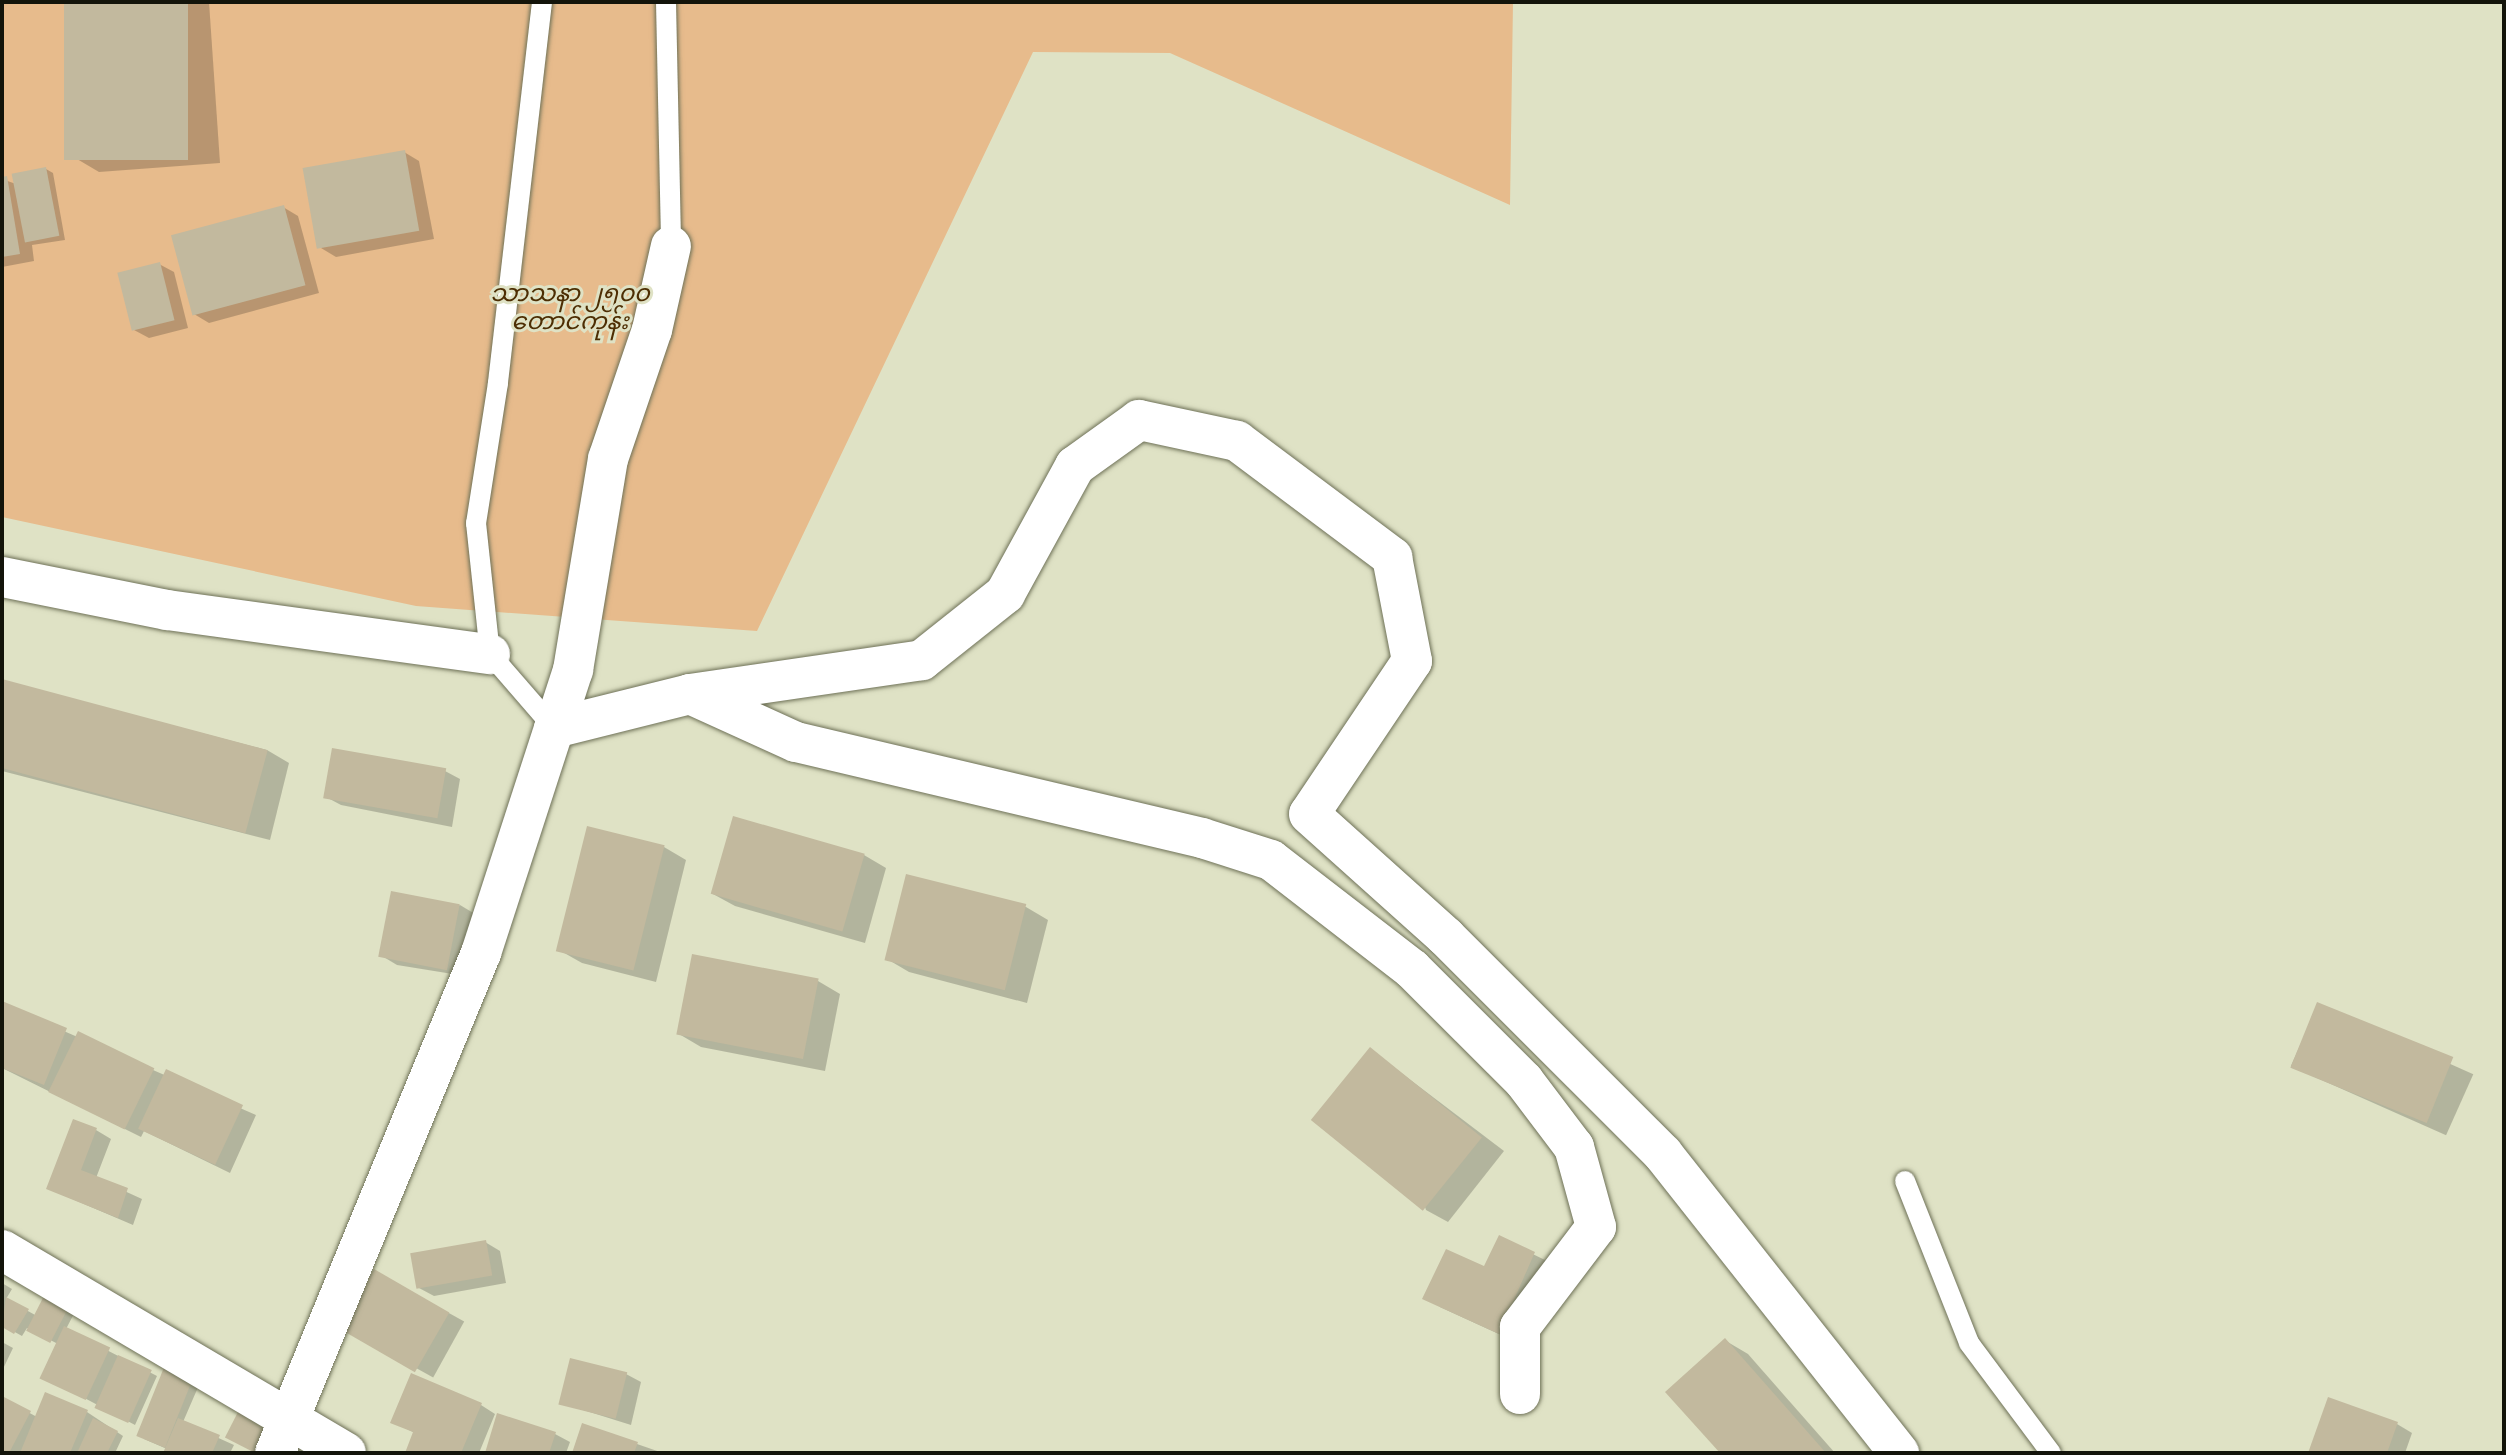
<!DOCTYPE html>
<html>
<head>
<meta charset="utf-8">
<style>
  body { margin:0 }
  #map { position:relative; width:2506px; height:1455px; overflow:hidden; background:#dfe2c5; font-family:Georgia,"Noto Sans Myanmar",serif }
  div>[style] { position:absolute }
  .green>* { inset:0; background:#e7bb8c }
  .shadow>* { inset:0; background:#0003; transform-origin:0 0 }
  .building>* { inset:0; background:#c2b99e; transform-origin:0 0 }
  .roads { filter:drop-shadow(0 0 2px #6e7157) drop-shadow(0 0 2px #6e7157) }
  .lane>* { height:20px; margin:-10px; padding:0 10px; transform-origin:10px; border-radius:10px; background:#fff }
  .street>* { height:40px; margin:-20px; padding:0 20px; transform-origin:20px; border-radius:20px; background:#fff }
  span { translate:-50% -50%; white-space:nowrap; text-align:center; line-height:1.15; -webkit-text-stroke:6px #dfe2c5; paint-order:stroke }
  .park-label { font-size:24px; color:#4d2e03; font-style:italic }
  .frame { position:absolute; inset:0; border:4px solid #13140a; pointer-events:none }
</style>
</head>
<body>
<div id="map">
  <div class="green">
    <div style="clip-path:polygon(2px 2px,1513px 2px,1510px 205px,1170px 53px,1033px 52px,757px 631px,416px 606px,2px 517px)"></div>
  </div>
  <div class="shadow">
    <div style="clip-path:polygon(66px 2px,209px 2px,220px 163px,99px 172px,77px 159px)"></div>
    <div style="clip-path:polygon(404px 152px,419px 161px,434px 239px,336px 257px,321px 248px)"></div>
    <div style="clip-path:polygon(46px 169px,53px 173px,65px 240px,32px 245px,34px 261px,2px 267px,2px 179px,16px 184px)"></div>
    <div style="clip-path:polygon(283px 207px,298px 216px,319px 293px,209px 323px,194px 314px)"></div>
    <div style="clip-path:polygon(159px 264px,174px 272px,188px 328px,149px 338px,134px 330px)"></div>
    <div style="clip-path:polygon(2px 681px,267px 750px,289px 763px,270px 840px,2px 771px)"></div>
    <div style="clip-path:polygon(445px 771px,460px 779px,452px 827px,341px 805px,326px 797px)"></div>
    <div style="clip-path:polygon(664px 847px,686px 860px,656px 982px,582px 963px,559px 950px)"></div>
    <div style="clip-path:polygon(864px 855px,886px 868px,865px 943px,735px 906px,713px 894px)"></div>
    <div style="clip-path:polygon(907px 877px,1026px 907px,1048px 920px,1027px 1003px,909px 972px,887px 959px)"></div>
    <div style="clip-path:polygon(460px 905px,475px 914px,465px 976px,397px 965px,382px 956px)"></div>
    <div style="clip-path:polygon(818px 981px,840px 994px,825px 1071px,701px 1047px,679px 1034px)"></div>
    <div style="clip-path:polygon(2px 1004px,256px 1115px,230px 1173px,144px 1131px,141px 1137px,2px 1068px)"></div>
    <div style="left:2318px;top:1005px;width:170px;height:67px;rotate:24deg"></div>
    <div style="clip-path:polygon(1371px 1050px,1504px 1151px,1448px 1222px,1426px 1210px)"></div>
    <div style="clip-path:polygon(96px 1130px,111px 1139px,96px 1178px,142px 1199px,133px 1225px,49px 1189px)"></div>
    <div style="clip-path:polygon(1500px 1238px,1549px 1262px,1514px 1341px,1440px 1307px,1485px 1269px)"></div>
    <div style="clip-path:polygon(485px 1242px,500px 1251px,506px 1283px,434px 1296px,419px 1288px)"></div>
    <div style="left:375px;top:1272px;width:102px;height:64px;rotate:29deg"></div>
    <div style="clip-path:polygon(2px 1283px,12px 1289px,6px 1299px,37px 1316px,78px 1306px,66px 1329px,157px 1376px,135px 1425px,77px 1394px,58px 1344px,27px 1328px,22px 1336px,2px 1325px)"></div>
    <div style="clip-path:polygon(1726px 1341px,1748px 1354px,1835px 1453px,1722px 1453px)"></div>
    <div style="clip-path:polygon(2px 1342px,13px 1348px,2px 1371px)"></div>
    <div style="clip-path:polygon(168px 1363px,202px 1378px,183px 1422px,234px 1445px,230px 1453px,165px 1453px,167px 1449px,144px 1439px)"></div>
    <div style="clip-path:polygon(626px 1374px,641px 1382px,631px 1425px,561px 1403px)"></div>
    <div style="clip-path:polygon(2px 1398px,37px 1417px,87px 1412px,123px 1436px,115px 1453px,2px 1453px)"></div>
    <div style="clip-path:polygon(481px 1405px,495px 1414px,479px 1453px,407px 1453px,415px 1433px,393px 1422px)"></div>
    <div style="clip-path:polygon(2397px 1424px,2412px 1433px,2405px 1453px,2310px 1453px)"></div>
    <div style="clip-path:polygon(555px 1434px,570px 1442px,566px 1453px,487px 1453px)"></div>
    <div style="clip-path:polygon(637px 1444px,663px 1453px,574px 1453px)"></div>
  </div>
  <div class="building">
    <div style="left:64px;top:2px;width:124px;height:158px"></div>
    <div style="left:405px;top:150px;width:82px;height:104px;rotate:80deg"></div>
    <div style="left:46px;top:167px;width:70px;height:35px;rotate:79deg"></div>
    <div style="clip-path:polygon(7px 176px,20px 254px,2px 257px,2px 177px)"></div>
    <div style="left:284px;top:205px;width:83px;height:117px;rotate:75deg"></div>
    <div style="left:160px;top:262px;width:60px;height:44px;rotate:76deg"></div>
    <div style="left:2px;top:679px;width:275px;height:86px;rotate:15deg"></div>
    <div style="left:332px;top:748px;width:116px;height:51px;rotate:10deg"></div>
    <div style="left:733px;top:816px;width:137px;height:81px;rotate:16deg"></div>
    <div style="left:587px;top:826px;width:80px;height:129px;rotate:14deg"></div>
    <div style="left:906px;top:874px;width:124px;height:89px;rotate:14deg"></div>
    <div style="left:391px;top:891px;width:70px;height:67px;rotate:11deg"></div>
    <div style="left:692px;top:954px;width:129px;height:82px;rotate:11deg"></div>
    <div style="clip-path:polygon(2px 1001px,67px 1028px,44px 1085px,2px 1068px)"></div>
    <div style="left:2317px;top:1002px;width:147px;height:71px;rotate:22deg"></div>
    <div style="left:78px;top:1031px;width:85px;height:68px;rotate:26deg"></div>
    <div style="left:1370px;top:1047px;width:144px;height:94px;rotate:39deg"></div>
    <div style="left:166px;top:1069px;width:85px;height:66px;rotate:25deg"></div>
    <div style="clip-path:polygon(73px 1119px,97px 1128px,81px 1170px,128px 1188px,118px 1218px,46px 1189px)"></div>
    <div style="clip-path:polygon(1499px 1235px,1535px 1252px,1499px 1334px,1422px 1299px,1446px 1249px,1484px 1266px)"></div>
    <div style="left:486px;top:1240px;width:36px;height:77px;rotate:80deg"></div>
    <div style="left:374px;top:1269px;width:87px;height:69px;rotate:30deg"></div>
    <div style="left:48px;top:1288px;width:27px;height:48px;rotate:27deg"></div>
    <div style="clip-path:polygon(6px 1297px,29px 1309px,14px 1334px,2px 1327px)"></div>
    <div style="left:64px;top:1326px;width:51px;height:58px;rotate:25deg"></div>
    <div style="clip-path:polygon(1725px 1338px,1826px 1453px,1720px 1453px,1665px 1392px)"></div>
    <div style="left:118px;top:1355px;width:37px;height:58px;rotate:24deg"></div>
    <div style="left:570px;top:1358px;width:59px;height:48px;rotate:14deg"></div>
    <div style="left:167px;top:1360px;width:31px;height:82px;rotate:22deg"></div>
    <div style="clip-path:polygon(411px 1373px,482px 1403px,461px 1453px,405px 1453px,413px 1432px,390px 1423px)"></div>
    <div style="clip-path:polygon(45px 1392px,88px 1410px,70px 1453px,20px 1453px)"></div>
    <div style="clip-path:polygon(2px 1396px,31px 1411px,9px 1453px,2px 1453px)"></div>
    <div style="clip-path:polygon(2328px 1397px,2398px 1422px,2387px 1453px,2308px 1453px)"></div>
    <div style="left:239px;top:1410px;width:34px;height:31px;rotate:27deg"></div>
    <div style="clip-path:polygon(497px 1413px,556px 1432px,549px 1453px,485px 1453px)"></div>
    <div style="clip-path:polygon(93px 1418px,118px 1431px,107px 1453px,77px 1453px)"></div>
    <div style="clip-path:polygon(178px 1418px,220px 1435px,212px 1453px,163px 1453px)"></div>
    <div style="clip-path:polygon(582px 1423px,638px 1442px,634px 1453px,572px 1453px)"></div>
  </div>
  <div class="roads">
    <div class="lane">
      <div style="left:542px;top:2px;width:384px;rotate:96.6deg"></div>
      <div style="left:498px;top:383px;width:142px;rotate:98.9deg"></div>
      <div style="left:476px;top:523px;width:132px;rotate:83.9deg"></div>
      <div style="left:490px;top:654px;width:98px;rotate:49.1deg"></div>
      <div style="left:666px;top:2px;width:244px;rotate:88.8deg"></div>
      <div style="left:1905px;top:1181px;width:174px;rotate:68.4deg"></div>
      <div style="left:1969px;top:1343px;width:137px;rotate:53.3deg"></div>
    </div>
    <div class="street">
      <div style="left:2px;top:577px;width:168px;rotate:11.3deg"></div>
      <div style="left:167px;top:610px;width:326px;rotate:7.8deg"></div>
      <div style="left:690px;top:694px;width:116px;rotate:24.4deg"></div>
      <div style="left:796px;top:742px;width:417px;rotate:13.3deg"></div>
      <div style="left:1202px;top:838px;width:72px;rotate:17.7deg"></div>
      <div style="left:1271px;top:860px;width:178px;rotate:37.7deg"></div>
      <div style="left:1412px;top:969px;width:158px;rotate:45deg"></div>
      <div style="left:1524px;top:1081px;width:83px;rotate:52.9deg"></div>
      <div style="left:1574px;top:1147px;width:83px;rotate:74.6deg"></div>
      <div style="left:1596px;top:1227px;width:126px;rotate:127.2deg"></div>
      <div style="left:1520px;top:1327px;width:67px;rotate:90deg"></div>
      <div style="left:554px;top:728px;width:140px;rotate:-14deg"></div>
      <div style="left:690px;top:694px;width:234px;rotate:-8.3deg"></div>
      <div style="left:922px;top:660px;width:106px;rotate:-38.5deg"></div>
      <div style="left:1005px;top:594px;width:146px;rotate:-61.3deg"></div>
      <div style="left:1075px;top:466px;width:79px;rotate:-35.7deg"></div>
      <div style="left:1139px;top:420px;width:100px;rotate:12.1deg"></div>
      <div style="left:1237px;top:441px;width:194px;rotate:36.8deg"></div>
      <div style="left:1392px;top:557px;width:106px;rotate:79.1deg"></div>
      <div style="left:1412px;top:661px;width:184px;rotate:123.9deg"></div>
      <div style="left:1309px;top:814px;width:184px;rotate:41.9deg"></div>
      <div style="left:1446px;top:937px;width:307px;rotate:45deg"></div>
      <div style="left:1663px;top:1154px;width:381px;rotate:51.7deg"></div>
      <div style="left:2px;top:1250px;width:399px;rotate:30.5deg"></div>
      <div style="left:275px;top:1453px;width:541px;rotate:-67.61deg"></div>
      <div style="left:481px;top:953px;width:298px;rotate:-72deg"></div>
      <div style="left:573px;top:670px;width:214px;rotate:-80.6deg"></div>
      <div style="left:608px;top:459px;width:136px;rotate:-71.2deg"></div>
      <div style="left:652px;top:330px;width:86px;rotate:-77.3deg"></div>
    </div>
  </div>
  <div class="park-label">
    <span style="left:570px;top:310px">သာသနာ ၂၅၀၀<br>တောင်ကုန်း</span>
  </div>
  <div class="frame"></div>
</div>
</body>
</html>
